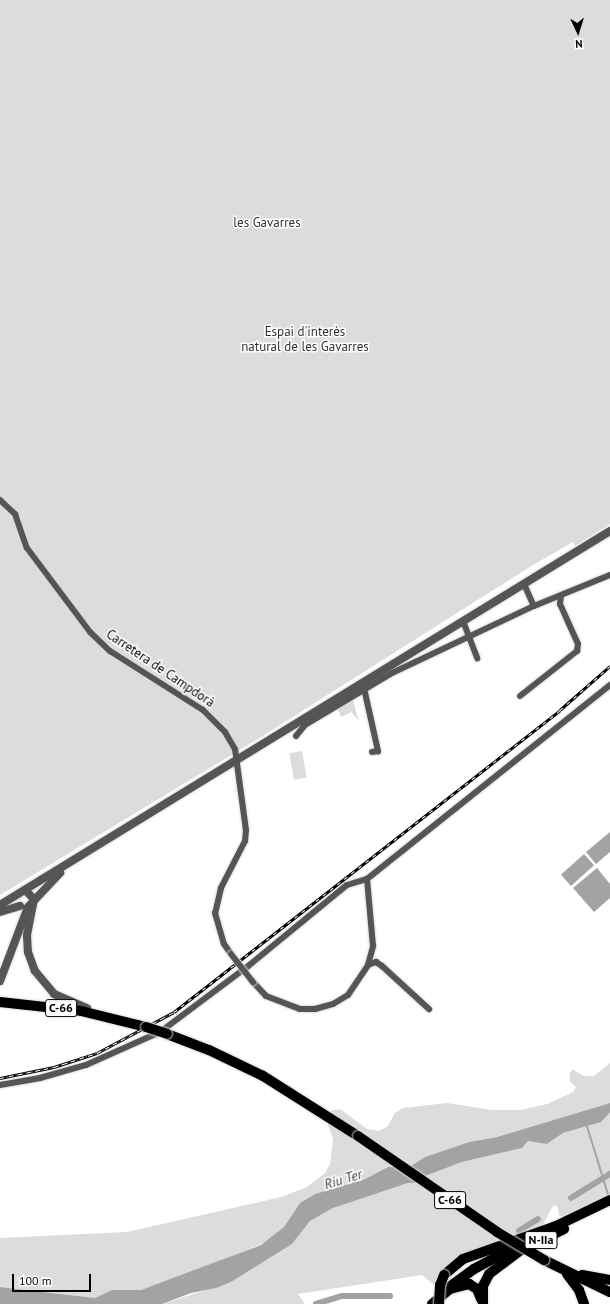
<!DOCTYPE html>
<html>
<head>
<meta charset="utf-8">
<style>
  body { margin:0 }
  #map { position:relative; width:610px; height:1304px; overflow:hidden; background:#fff; font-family:"PT Sans",sans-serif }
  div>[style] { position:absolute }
  .green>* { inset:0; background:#dcdcdc; transform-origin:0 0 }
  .water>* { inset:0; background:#a3a3a3; transform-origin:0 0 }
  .stream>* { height:1.5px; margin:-0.75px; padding:0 0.75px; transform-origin:0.75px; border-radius:0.75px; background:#a3a3a3 }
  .canal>* { height:5.5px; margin:-2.75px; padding:0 2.75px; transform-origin:2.75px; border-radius:2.75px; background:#a3a3a3 }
  .roads { filter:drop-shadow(0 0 1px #dbdbdb) drop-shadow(0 0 1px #dbdbdb) }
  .minor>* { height:6px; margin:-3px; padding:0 3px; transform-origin:3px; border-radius:3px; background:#555 }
  .tertiary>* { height:8px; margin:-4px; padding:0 4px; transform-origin:4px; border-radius:4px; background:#555 }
  .primary>* { height:10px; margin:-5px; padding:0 5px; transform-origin:5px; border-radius:5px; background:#000 }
  .trunk>* { height:10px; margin:-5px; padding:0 5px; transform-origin:5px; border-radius:5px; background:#000 }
  .rail>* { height:3px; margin-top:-1.5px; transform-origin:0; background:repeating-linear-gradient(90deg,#fff 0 4.5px,#000 0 9px); box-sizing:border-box; border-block:1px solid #000 }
  .bridges { filter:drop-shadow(0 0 1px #dbdbdb) drop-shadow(0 0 1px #dbdbdb) }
  .minor-bridge>* { height:6px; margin:-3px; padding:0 3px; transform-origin:3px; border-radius:3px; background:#555 }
  .trunk-bridge>* { height:10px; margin:-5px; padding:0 5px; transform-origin:5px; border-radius:5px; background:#000 }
  span { translate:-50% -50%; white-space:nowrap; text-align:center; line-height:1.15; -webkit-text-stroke:3px #fff; paint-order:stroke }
  .shield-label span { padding:1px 3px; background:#fff; border:1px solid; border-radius:3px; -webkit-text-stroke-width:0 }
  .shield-label { font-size:12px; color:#000; font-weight:700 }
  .park-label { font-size:13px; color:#333 }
  .street-label { font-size:13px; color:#000 }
  .water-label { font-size:14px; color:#444; font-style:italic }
  .north { position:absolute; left:558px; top:12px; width:40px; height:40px; -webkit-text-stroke:3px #fff; paint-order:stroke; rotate:176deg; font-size:11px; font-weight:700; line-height:16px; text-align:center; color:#000 }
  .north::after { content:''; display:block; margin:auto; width:14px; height:18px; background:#000; clip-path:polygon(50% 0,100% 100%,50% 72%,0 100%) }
  .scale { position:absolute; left:12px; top:1274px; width:79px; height:18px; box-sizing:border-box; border:2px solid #000; border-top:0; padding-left:5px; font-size:12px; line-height:14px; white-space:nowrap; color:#000; -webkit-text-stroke:3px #fff; paint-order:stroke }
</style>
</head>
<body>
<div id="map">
  <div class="green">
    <div style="clip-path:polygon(0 0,610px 0,610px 524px,575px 546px,573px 542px,533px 565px,261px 737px,0 895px)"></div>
    <div style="clip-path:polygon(353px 699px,355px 708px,359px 721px,351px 712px,341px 717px,338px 709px)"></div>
    <div style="left:302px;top:751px;width:27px;height:13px;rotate:80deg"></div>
    <div style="clip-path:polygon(610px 1063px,610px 1103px,497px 1137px,469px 1142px,425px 1157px,411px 1166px,388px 1167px,365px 1179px,315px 1194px,300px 1203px,284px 1227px,266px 1242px,211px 1265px,141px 1290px,123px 1290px,96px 1298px,0 1287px,0 1238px,127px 1232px,281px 1197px,307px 1187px,325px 1173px,330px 1164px,333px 1139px,327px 1122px,331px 1111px,340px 1109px,367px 1129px,379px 1131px,388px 1126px,395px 1113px,403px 1108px,447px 1103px,492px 1110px,521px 1110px,547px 1104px,573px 1092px,576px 1087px,570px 1082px,570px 1073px,572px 1069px,584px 1076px,594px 1076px)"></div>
    <div style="clip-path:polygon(608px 1112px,610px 1112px,610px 1197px,564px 1219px,559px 1215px,557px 1205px,553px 1206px,541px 1228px,438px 1276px,434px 1285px,422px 1275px,298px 1294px,305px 1304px,162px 1304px,231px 1282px,292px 1244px,310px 1221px,335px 1207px,408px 1183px,415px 1183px,425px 1176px,462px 1162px,522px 1148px,528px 1141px,547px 1144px,563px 1133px,591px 1125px)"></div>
  </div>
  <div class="water">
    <div style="clip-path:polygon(610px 832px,610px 852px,596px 864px,586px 852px)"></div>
    <div style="left:584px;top:854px;width:15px;height:31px;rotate:48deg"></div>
    <div style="clip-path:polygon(597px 868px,610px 884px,610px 898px,594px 912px,573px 888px)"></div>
    <div style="clip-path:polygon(610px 1103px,610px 1112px,601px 1122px,563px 1133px,547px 1144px,528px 1141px,522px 1148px,462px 1162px,425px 1176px,415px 1183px,408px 1183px,333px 1208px,310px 1221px,292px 1244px,231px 1282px,216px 1288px,191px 1293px,162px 1304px,0 1304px,0 1287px,95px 1298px,112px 1290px,141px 1290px,261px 1245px,284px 1227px,300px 1203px,315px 1194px,365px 1179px,388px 1167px,411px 1166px,425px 1157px,469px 1142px,497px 1137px)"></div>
  </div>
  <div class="stream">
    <div style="left:587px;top:1125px;width:74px;rotate:72.8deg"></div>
  </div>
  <div class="canal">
    <div style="left:571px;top:1198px;width:46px;rotate:-31.6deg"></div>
    <div style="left:519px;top:1231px;width:22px;rotate:-32deg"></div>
    <div style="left:316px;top:1304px;width:27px;rotate:-17deg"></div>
    <div style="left:342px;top:1296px;width:48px"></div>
  </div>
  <div class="roads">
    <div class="minor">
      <div style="left:0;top:500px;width:21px;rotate:43deg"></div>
      <div style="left:15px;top:514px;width:36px;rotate:71deg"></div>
      <div style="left:27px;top:548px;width:105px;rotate:53.1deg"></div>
      <div style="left:90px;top:632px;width:28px;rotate:44deg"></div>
      <div style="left:110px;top:651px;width:110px;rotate:32.4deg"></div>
      <div style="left:203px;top:710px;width:31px;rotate:45deg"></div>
      <div style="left:225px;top:732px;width:20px;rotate:60deg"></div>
      <div style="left:235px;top:749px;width:82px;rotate:82.3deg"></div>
      <div style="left:246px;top:830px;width:11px;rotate:95deg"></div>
      <div style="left:245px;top:841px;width:53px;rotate:117.1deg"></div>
      <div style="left:221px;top:888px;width:26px;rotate:103deg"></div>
      <div style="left:215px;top:913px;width:32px;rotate:74deg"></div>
      <div style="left:224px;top:944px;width:12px;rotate:55deg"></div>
      <div style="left:524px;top:584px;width:24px;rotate:66deg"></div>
      <div style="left:463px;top:621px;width:40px;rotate:69deg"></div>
      <div style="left:364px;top:688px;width:65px;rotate:77.5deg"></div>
      <div style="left:378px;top:751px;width:6px;rotate:171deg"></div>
      <div style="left:520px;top:696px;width:73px;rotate:-38.3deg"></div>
      <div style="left:577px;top:651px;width:7px;rotate:-82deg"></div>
      <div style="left:578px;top:644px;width:44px;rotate:-114.2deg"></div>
      <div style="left:560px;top:604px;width:8px;rotate:-83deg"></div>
      <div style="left:296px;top:736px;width:14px;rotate:-51deg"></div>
      <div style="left:305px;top:725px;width:101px;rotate:-30.9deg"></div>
      <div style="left:392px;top:673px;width:157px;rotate:-25.3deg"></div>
      <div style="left:534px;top:606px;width:82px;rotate:-22.2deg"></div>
      <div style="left:368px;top:965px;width:9px;rotate:-21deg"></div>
      <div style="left:376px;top:962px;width:7px;rotate:34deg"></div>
      <div style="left:382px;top:966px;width:64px;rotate:42.5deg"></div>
      <div style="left:253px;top:982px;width:19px;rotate:47deg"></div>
      <div style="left:266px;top:996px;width:36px;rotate:21deg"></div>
      <div style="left:300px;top:1009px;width:15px"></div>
      <div style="left:315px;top:1009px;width:19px;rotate:-16deg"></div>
      <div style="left:333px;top:1004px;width:17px;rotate:-31deg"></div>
      <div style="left:348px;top:995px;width:36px;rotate:-56deg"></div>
      <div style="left:368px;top:965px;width:20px;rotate:-75deg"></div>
      <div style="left:373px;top:946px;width:67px;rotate:-95.1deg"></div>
      <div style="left:0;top:1085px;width:41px;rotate:-9.9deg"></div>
      <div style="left:40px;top:1078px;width:48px;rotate:-15.8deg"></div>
      <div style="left:86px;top:1065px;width:81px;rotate:-24deg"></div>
      <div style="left:160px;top:1032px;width:109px;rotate:-36.8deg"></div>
      <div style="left:247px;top:967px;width:129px;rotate:-39.4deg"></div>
      <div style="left:347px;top:885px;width:21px;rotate:-17deg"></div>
      <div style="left:367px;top:879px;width:311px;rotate:-38.6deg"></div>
    </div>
    <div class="tertiary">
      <div style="left:25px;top:890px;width:13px;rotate:45deg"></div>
      <div style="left:34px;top:899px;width:37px;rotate:101deg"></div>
      <div style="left:27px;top:935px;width:17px;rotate:87deg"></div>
      <div style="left:28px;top:952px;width:20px;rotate:70deg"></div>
      <div style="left:35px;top:971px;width:30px;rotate:50deg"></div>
      <div style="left:54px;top:994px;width:36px;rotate:23deg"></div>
      <div style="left:0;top:905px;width:716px;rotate:-31.51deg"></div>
      <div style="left:0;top:912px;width:21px;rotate:-17deg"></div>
      <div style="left:0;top:981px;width:79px;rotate:-69.3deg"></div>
      <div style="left:28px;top:907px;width:47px;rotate:-46.7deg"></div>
    </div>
    <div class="primary">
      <div style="left:552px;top:1228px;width:64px;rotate:-25.8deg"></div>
      <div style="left:521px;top:1250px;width:48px;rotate:-26deg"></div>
      <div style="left:445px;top:1290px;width:36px;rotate:-36deg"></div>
      <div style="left:474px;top:1269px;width:59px;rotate:-28.3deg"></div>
    </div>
    <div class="trunk">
      <div style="left:0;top:1002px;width:81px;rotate:6.3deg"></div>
      <div style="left:81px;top:1011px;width:67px;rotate:13.8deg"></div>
      <div style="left:167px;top:1034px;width:45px;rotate:20.9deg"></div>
      <div style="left:209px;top:1050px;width:60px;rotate:25.7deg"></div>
      <div style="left:263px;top:1076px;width:112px;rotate:32.3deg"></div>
      <div style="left:544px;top:1260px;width:73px;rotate:25.9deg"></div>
      <div style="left:567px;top:1274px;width:20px;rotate:53deg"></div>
      <div style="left:579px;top:1290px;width:15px;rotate:70deg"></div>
      <div style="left:444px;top:1275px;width:25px;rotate:-40deg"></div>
      <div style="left:463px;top:1259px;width:102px;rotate:-19.5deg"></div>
      <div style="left:582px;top:1275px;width:28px;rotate:10deg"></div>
      <div style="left:432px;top:1304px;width:23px;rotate:-40deg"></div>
      <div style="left:450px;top:1289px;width:20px;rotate:-15deg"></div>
      <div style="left:469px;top:1284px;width:9px;rotate:32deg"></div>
      <div style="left:477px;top:1289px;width:11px;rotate:68deg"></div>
      <div style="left:483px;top:1304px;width:18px;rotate:-90deg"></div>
      <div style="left:483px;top:1286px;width:13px;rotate:-63deg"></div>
      <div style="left:489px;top:1274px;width:40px;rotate:-37deg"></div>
    </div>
  </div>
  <div class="rail">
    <div style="left:0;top:1078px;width:55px;rotate:-11.5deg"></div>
    <div style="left:54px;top:1067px;width:45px;rotate:-18deg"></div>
    <div style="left:97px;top:1053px;width:87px;rotate:-28deg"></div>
    <div style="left:174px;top:1012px;width:490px;rotate:-38deg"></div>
    <div style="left:560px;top:710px;width:67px;rotate:-41.3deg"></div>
  </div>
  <div class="bridges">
    <div class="minor-bridge">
      <div style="left:231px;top:954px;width:36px;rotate:52deg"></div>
    </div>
    <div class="trunk-bridge">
      <div style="left:146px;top:1027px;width:22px;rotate:18deg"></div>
      <div style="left:358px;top:1136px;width:169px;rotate:34.6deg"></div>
      <div style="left:497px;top:1232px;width:55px;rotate:30.8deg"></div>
      <div style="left:439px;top:1304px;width:19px;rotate:-87deg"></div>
      <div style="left:440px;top:1285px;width:11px;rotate:-68deg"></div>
    </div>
  </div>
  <div class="shield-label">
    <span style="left:61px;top:1008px">C-66</span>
    <span style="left:450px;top:1200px">C-66</span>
    <span style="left:541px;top:1240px">N-IIa</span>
  </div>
  <div class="park-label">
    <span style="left:267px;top:223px">les Gavarres</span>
    <span style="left:305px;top:340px">Espai d'interès<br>natural de les Gavarres</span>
  </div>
  <div class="street-label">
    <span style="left:160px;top:669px;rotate:34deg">Carretera de Campdorà</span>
  </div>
  <div class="water-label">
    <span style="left:343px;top:1179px;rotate:-17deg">Riu Ter</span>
  </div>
  <div class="north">N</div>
  <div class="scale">100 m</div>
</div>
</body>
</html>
